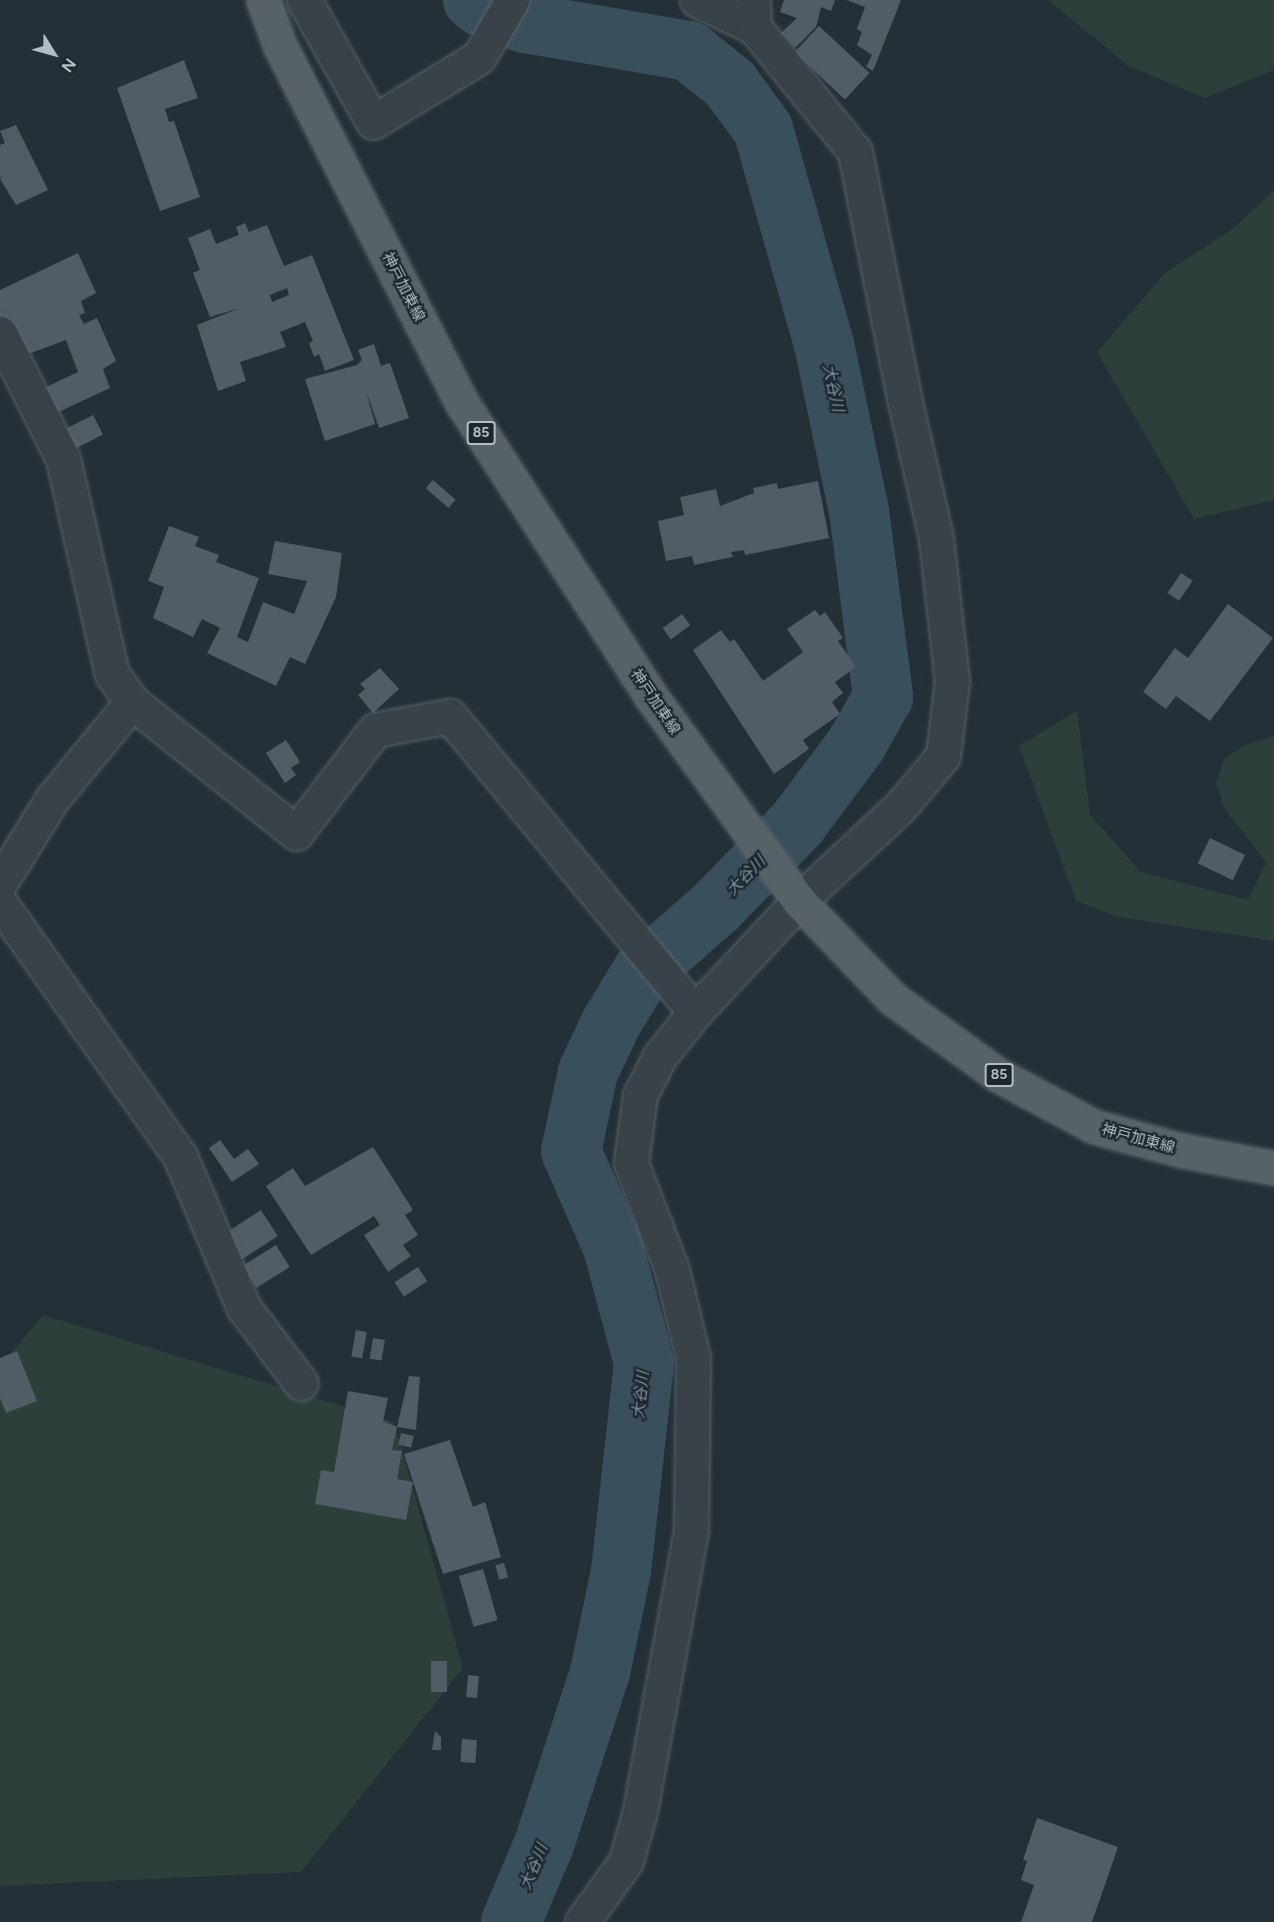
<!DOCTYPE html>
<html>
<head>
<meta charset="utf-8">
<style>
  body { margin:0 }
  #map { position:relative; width:1274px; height:1922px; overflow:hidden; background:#243037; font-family:Figtree,"Noto Sans JP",sans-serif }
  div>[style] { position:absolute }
  .green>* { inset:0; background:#2c3f3b }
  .river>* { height:60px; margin:-30px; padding:0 30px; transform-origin:30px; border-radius:30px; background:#3a4f5c }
  .building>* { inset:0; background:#505d66; transform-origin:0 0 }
  .roads { filter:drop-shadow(0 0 2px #566066) drop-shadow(0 0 2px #566066) }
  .minor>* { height:33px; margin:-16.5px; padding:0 16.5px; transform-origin:16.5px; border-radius:16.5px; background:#384248 }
  .primary>* { height:33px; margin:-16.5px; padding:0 16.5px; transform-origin:16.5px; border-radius:16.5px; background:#566168 }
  span { translate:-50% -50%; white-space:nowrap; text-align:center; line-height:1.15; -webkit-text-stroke:4.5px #1d272d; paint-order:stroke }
  .shield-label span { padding:2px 4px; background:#1d272d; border:2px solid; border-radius:4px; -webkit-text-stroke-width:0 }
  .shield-label { font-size:14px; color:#b3bdc4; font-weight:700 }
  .street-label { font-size:15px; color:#b3bdc4 }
  .water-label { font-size:16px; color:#7793a4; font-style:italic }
  .north { position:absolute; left:24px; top:24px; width:60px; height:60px; -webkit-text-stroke:4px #1d272d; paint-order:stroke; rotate:127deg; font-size:16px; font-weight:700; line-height:24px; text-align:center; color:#b3bdc4 }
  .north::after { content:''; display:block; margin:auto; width:21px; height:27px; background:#b3bdc4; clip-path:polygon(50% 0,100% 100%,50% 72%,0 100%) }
</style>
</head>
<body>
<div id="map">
  <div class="green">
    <div style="clip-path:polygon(1048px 0,1274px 0,1274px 70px,1205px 98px,1129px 66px)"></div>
    <div style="clip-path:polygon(1274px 190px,1274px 500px,1194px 519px,1097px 352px,1165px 273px,1234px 228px)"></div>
    <div style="clip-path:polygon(1077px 711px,1090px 815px,1141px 872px,1248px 900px,1266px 862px,1225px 809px,1216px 784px,1224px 759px,1245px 745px,1274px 736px,1274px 941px,1119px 917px,1076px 901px,1019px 746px)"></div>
    <div style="clip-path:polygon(43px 1315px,394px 1422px,463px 1668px,301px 1872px,0 1886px,0 1366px)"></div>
  </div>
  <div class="river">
    <div style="left:473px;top:0;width:11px;rotate:38deg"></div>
    <div style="left:482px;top:7px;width:46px;rotate:20.4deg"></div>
    <div style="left:525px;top:23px;width:166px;rotate:9.7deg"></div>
    <div style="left:689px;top:51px;width:53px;rotate:38.8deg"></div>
    <div style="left:730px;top:84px;width:56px;rotate:53.7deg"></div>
    <div style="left:763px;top:129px;width:223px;rotate:74.2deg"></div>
    <div style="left:824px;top:344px;width:171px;rotate:78.2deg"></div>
    <div style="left:859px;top:511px;width:188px;rotate:82.6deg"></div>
    <div style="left:883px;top:697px;width:55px;rotate:119.4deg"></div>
    <div style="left:856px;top:745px;width:99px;rotate:126.8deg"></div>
    <div style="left:797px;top:824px;width:116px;rotate:134.3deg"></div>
    <div style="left:716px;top:907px;width:98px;rotate:138.7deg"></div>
    <div style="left:642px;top:972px;width:60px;rotate:121.3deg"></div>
    <div style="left:611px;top:1023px;width:54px;rotate:115.1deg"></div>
    <div style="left:588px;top:1072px;width:81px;rotate:102.1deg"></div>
    <div style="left:571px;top:1151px;width:105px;rotate:66.4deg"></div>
    <div style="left:613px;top:1247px;width:120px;rotate:75deg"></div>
    <div style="left:644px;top:1363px;width:209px;rotate:96.3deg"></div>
    <div style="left:621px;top:1571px;width:103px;rotate:101.7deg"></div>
    <div style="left:600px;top:1672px;width:181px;rotate:108deg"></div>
    <div style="left:544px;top:1844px;width:85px;rotate:112.9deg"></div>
  </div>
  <div class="building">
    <div style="clip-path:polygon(784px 0,835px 0,831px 11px,821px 7px,816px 27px,795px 48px,781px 33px,797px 18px,780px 12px)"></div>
    <div style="clip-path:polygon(846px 0,901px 0,873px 71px,866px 67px,872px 55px,857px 45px,862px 32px,857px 29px,865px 7px)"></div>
    <div style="left:819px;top:26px;width:69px;height:36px;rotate:43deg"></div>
    <div style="clip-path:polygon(184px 60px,198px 98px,165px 109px,169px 122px,174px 121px,200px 197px,160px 211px,117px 88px)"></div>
    <div style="clip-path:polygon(16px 125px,48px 190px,16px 205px,0 179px,4px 176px,0 178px,0 145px,5px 143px,0 131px)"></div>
    <div style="clip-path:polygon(evenodd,245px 223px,249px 232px,267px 225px,284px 266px,312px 255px,354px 360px,325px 371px,319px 354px,314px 357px,309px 343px,313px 341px,305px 322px,280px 332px,286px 347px,240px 362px,246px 381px,218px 391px,197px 325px,240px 308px,210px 317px,193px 273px,200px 270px,188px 238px,210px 229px,216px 244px,239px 235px,236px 227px,245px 223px,287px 288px,289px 295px,272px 302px,270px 295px,287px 288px)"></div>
    <div style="clip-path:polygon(78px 253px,96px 293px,81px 301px,85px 313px,79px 315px,84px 324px,97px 318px,116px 361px,103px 369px,110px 388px,54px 414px,44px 388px,78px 372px,66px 340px,23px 356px,15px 349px,0 315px,0 290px)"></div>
    <div style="clip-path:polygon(374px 344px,381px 366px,390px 363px,409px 418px,379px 428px,366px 391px,375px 424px,325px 441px,305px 379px,357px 365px,362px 360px,358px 350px)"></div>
    <div style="left:93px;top:415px;width:22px;height:30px;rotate:63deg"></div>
    <div style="left:433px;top:480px;width:30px;height:11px;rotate:41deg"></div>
    <div style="clip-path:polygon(818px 481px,829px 538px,745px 555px,744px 550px,731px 552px,733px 557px,694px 565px,692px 556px,666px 561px,658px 521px,684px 515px,680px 497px,716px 489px,720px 506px,754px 493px,753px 488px,777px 483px,778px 489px)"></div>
    <div style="clip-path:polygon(169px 526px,199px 537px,195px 546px,219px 555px,216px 562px,259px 578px,237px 637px,248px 642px,263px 602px,294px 614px,307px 581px,268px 574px,275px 541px,342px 553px,336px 597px,305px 664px,290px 657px,276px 686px,207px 653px,220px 628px,202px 619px,193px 637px,153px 618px,164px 587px,148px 581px)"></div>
    <div style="left:1181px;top:573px;width:14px;height:24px;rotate:34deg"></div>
    <div style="clip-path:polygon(1228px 604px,1273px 638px,1210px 721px,1176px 696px,1166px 709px,1143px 692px,1175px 648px,1188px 658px)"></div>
    <div style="clip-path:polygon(815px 610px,820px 616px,825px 612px,843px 638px,838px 641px,856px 667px,835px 682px,843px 693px,832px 702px,840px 714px,803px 740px,809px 749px,774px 774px,693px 650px,721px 630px,730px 642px,734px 639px,763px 681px,803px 652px,787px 629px)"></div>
    <div style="left:682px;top:614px;width:14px;height:24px;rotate:54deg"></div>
    <div style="clip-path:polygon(380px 668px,399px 689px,373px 713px,358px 695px,365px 689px,360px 684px)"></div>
    <div style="clip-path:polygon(286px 740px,300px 762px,291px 768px,296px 775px,285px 783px,266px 753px)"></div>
    <div style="left:1210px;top:838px;width:39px;height:28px;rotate:26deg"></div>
    <div style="clip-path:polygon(220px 1140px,234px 1159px,248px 1149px,259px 1164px,232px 1182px,209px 1148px)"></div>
    <div style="clip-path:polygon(373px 1147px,413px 1210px,405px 1215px,418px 1235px,403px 1245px,411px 1256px,388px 1272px,364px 1235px,380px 1225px,374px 1216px,311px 1255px,266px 1186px,293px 1168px,305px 1186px)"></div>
    <div style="left:261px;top:1210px;width:31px;height:45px;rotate:57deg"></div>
    <div style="left:276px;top:1245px;width:26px;height:39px;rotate:58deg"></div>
    <div style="left:418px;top:1267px;width:17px;height:28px;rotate:57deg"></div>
    <div style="left:356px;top:1330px;width:11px;height:27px;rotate:10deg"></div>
    <div style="left:373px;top:1338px;width:12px;height:21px;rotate:9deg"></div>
    <div style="clip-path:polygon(17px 1351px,37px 1401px,6px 1413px,0 1398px,0 1358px)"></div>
    <div style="clip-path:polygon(409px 1376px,420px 1377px,416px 1430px,397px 1427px)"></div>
    <div style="clip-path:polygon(348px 1391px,388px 1398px,383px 1421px,397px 1427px,392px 1450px,402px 1451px,397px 1479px,413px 1482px,406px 1520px,315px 1504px,321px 1470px,334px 1472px)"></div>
    <div style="left:401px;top:1433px;width:13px;height:12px;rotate:13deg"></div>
    <div style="clip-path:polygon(450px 1440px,473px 1507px,485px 1502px,501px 1557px,443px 1574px,404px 1454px)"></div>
    <div style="left:504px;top:1563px;width:15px;height:9px;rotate:74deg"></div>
    <div style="left:483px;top:1569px;width:53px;height:25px;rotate:74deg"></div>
    <div style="left:447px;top:1661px;width:31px;height:16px;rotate:90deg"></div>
    <div style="left:468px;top:1675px;width:11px;height:22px;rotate:5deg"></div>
    <div style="clip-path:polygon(435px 1731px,441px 1737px,441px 1750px,432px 1750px)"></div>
    <div style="left:462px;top:1739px;width:15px;height:23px;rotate:4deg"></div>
    <div style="clip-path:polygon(1037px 1818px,1118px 1847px,1092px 1922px,1021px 1922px,1034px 1885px,1021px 1880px,1027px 1861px,1023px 1860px)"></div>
  </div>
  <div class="roads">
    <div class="minor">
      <div style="left:304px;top:0;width:140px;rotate:60.5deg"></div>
      <div style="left:373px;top:122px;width:124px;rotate:-31.5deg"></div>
      <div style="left:479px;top:57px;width:66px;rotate:-59.9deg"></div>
      <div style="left:697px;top:0;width:63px;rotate:25.3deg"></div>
      <div style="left:0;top:333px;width:141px;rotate:63.4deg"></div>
      <div style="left:63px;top:459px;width:221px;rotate:77.2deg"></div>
      <div style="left:112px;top:674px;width:34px;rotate:54deg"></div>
      <div style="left:132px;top:702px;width:210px;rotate:38.6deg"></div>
      <div style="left:296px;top:833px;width:130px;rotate:-52.5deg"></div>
      <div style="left:375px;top:730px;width:76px;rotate:-10.6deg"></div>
      <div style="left:450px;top:716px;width:384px;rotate:50.4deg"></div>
      <div style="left:0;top:883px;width:99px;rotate:-58.2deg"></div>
      <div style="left:52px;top:799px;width:126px;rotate:-50.5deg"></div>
      <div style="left:0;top:903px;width:310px;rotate:54.6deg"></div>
      <div style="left:180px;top:1156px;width:165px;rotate:67.2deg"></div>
      <div style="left:244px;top:1308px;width:94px;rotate:52.8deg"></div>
      <div style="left:582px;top:1922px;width:75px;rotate:-54.2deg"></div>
      <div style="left:626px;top:1861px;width:52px;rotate:-74.4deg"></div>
      <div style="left:640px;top:1811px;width:287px;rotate:-79.7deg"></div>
      <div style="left:691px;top:1529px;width:171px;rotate:-89.3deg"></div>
      <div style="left:693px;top:1358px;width:90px;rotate:-103.4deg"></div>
      <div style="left:672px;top:1270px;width:115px;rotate:-111deg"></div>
      <div style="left:631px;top:1163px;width:69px;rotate:-82.5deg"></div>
      <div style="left:640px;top:1095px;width:44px;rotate:-62.9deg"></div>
      <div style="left:660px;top:1056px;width:56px;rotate:-51.5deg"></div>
      <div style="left:695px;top:1012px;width:152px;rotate:-46.9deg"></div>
      <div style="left:799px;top:901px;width:139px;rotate:-43deg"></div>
      <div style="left:901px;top:806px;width:65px;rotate:-50deg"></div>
      <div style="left:943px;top:756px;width:76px;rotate:-83.2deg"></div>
      <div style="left:952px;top:681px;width:144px;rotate:-96.4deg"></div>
      <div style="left:936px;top:538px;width:145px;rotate:-102.8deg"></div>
      <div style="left:904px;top:397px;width:250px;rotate:-101.3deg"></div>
      <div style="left:855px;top:152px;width:161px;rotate:-128.9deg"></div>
      <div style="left:754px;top:27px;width:27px;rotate:-92deg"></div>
    </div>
    <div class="primary">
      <div style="left:263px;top:0;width:49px;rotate:69.7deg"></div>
      <div style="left:280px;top:46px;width:401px;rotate:63deg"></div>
      <div style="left:462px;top:403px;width:347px;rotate:57.2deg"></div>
      <div style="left:650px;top:695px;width:254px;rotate:54.1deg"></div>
      <div style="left:799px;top:901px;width:136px;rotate:46.2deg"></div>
      <div style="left:893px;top:999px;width:130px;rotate:35.9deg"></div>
      <div style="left:998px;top:1075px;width:110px;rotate:28.2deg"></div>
      <div style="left:1095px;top:1127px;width:88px;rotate:15.1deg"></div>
      <div style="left:1180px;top:1150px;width:96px;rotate:10.8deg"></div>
    </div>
  </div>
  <div class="shield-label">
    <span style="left:481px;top:433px">85</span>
    <span style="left:999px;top:1075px">85</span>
  </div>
  <div class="street-label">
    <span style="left:403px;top:287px;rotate:63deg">神戸加東線</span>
    <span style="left:655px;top:702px;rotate:56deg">神戸加東線</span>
    <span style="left:1138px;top:1139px;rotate:15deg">神戸加東線</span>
  </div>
  <div class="water-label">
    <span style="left:833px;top:388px;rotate:78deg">大谷川</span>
    <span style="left:746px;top:876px;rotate:-46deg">大谷川</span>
    <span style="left:641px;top:1395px;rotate:-84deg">大谷川</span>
    <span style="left:534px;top:1867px;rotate:-67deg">大谷川</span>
  </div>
  <div class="north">N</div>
</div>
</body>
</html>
